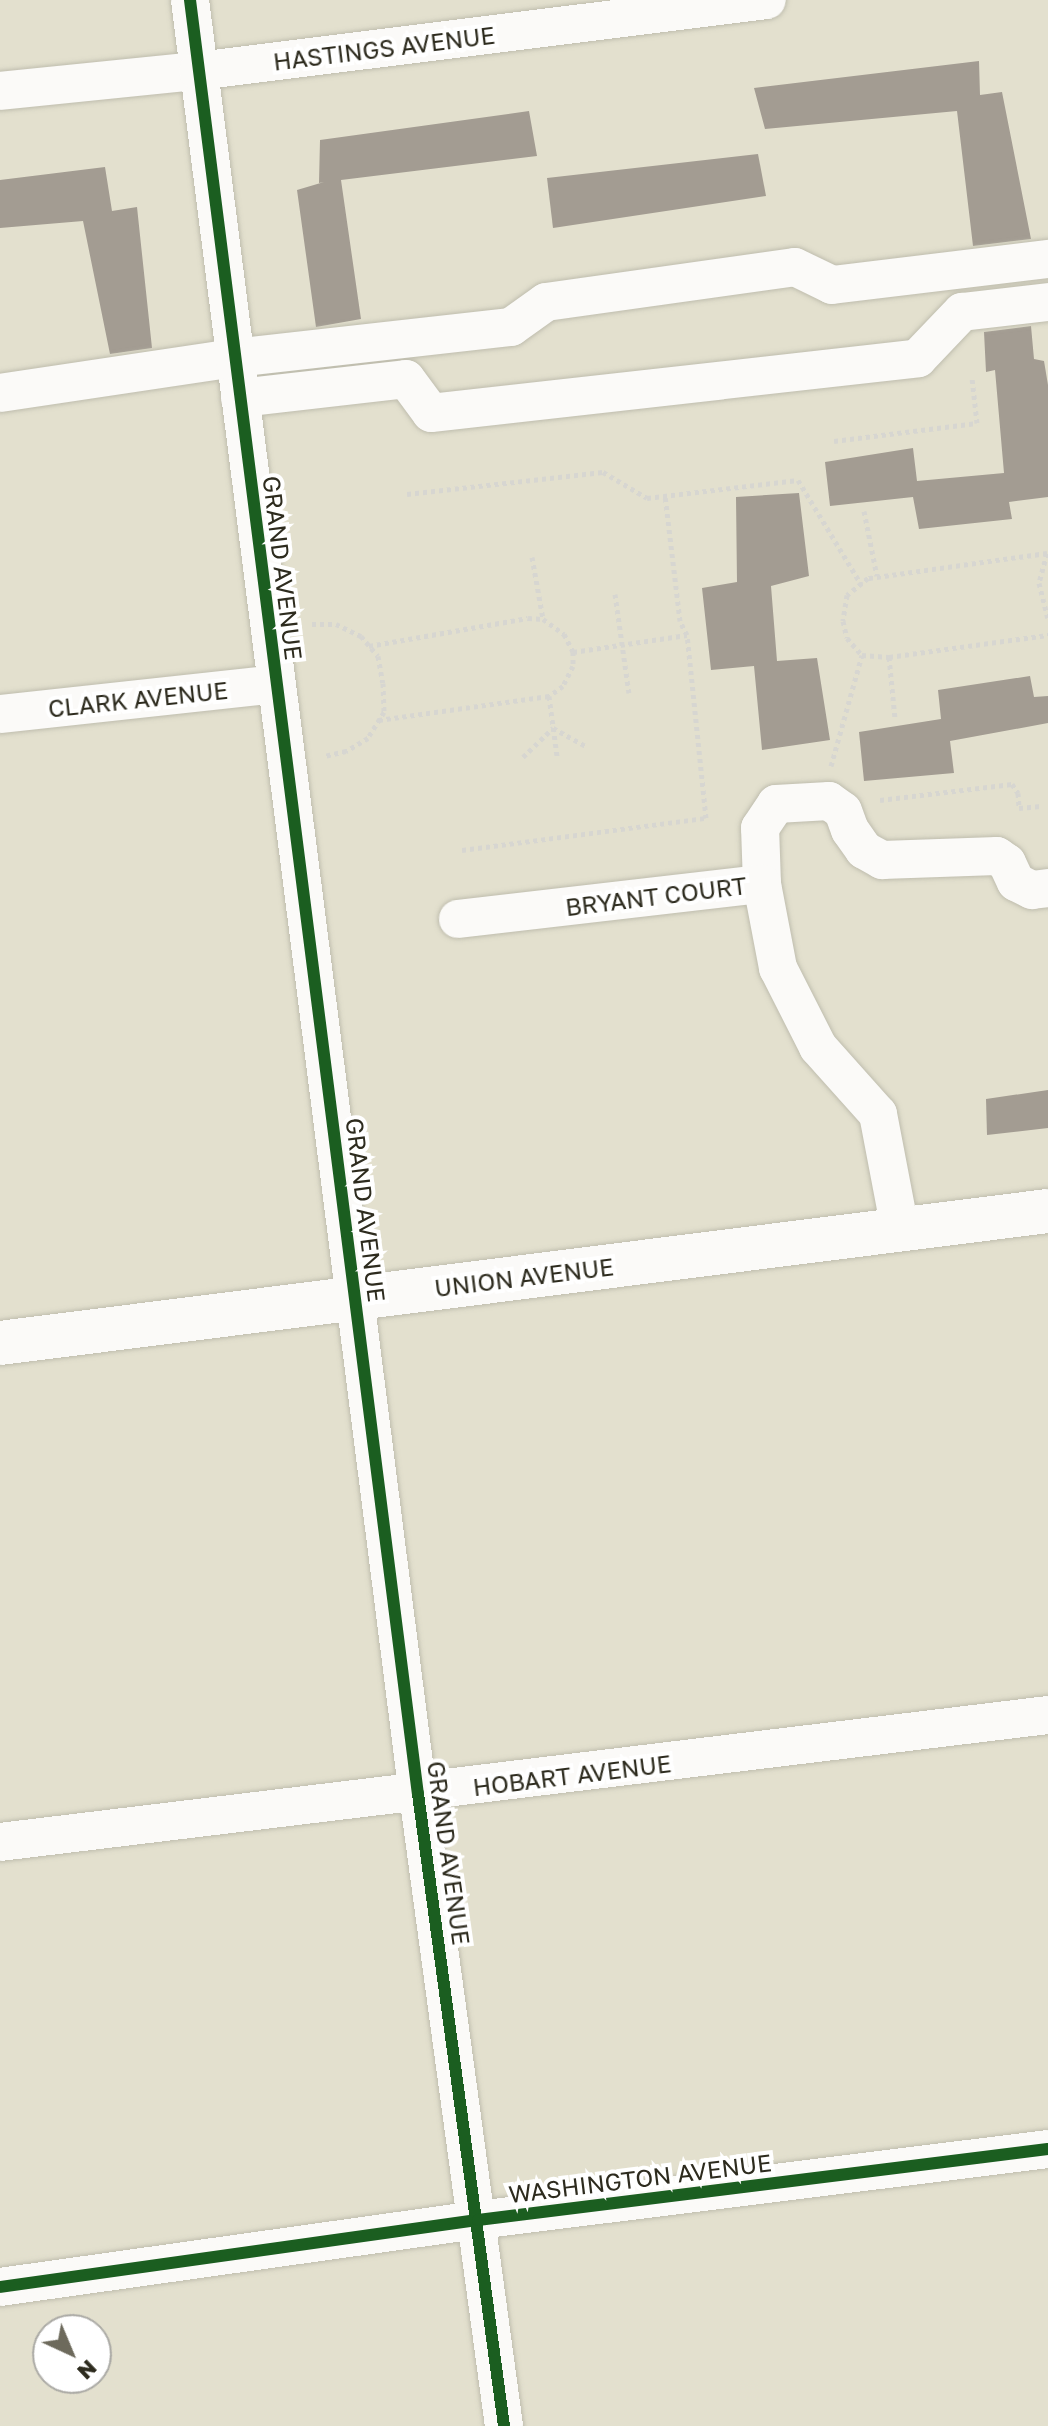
<!DOCTYPE html>
<html>
<head>
<meta charset="utf-8">
<style>
  body { margin:0 }
  #map { position:relative; width:1048px; height:2426px; overflow:hidden; background:#e3e0ce; font-family:"Golos Text",sans-serif }
  div>[style] { position:absolute }
  .building>* { inset:0; background:#a39c92 }
  .path>* { height:5px; margin-top:-2.5px; transform-origin:0; background:repeating-linear-gradient(90deg,#d7d6d1 0 4px,transparent 0 8px) }
  .roads { filter:drop-shadow(0 0 2px #bfbdae) drop-shadow(0 0 2px #bfbdae) }
  .minor>* { height:38px; margin:-19px; padding:0 19px; transform-origin:19px; border-radius:19px; background:#fbfaf8 }
  .major>* { height:44px; margin:-22px; padding:0 22px; transform-origin:22px; border-radius:22px; background:#fbfaf8 }
  .cycleway>* { height:12px; margin:-6px; padding:0 6px; transform-origin:6px; border-radius:6px; background:#1b5e20 }
  span { translate:-50% -50%; white-space:nowrap; text-align:center; line-height:1.15; -webkit-text-stroke:8px #fff; paint-order:stroke }
  .street-label { font-size:24px; color:#2d2b1e }
  .north { position:absolute; left:32px; top:2314px; width:80px; height:80px; box-sizing:border-box; background:#fff; border:2px solid #abaaa5; border-radius:50%; rotate:136deg; font-size:22px; font-weight:700; line-height:32px; text-align:center; color:#2d2b1e }
  .north::after { content:''; display:block; margin:auto; width:28px; height:36px; background:#6d6a5c; clip-path:polygon(50% 0,100% 100%,50% 72%,0 100%) }
</style>
</head>
<body>
<div id="map">
  <div class="building">
    <div style="clip-path:polygon(979px 61px,980px 95px,1002px 92px,1031px 239px,973px 246px,957px 111px,765px 129px,754px 88px)"></div>
    <div style="clip-path:polygon(529px 111px,537px 156px,341px 180px,361px 319px,316px 327px,297px 190px,324px 182px,319px 183px,320px 140px)"></div>
    <div style="clip-path:polygon(758px 154px,766px 196px,553px 228px,547px 178px)"></div>
    <div style="clip-path:polygon(105px 167px,112px 211px,137px 207px,152px 348px,110px 354px,83px 221px,0 228px,0 180px)"></div>
    <div style="clip-path:polygon(1031px 326px,1034px 359px,1044px 361px,1048px 385px,1048px 497px,1009px 502px,1012px 519px,919px 529px,913px 497px,830px 506px,825px 462px,913px 448px,917px 481px,1004px 473px,995px 370px,986px 372px,984px 332px)"></div>
    <div style="clip-path:polygon(799px 493px,809px 576px,771px 586px,777px 661px,817px 658px,830px 740px,762px 750px,754px 666px,711px 670px,702px 588px,737px 582px,736px 497px)"></div>
    <div style="clip-path:polygon(1030px 676px,1034px 697px,1048px 696px,1048px 723px,950px 741px,954px 773px,864px 781px,859px 732px,941px 719px,938px 690px)"></div>
    <div style="clip-path:polygon(1048px 1090px,1048px 1128px,987px 1135px,986px 1099px)"></div>
  </div>
  <div class="path">
    <div style="left:834px;top:441px;width:144px;rotate:-7.2deg"></div>
    <div style="left:977px;top:423px;width:45px;rotate:-96.3deg"></div>
    <div style="left:407px;top:494px;width:197px;rotate:-6.4deg"></div>
    <div style="left:603px;top:472px;width:51px;rotate:30.6deg"></div>
    <div style="left:647px;top:498px;width:152px;rotate:-6.8deg"></div>
    <div style="left:798px;top:480px;width:122px;rotate:58.8deg"></div>
    <div style="left:864px;top:511px;width:66px;rotate:78.7deg"></div>
    <div style="left:1047px;top:553px;width:181px;rotate:172deg"></div>
    <div style="left:868px;top:578px;width:27px;rotate:141deg"></div>
    <div style="left:847px;top:595px;width:26px;rotate:99deg"></div>
    <div style="left:843px;top:621px;width:17px;rotate:77deg"></div>
    <div style="left:847px;top:638px;width:23px;rotate:49deg"></div>
    <div style="left:862px;top:655px;width:27px;rotate:4deg"></div>
    <div style="left:889px;top:657px;width:161px;rotate:-7.9deg"></div>
    <div style="left:1047px;top:553px;width:31px;rotate:105deg"></div>
    <div style="left:1039px;top:583px;width:36px;rotate:76deg"></div>
    <div style="left:532px;top:557px;width:63px;rotate:79.9deg"></div>
    <div style="left:615px;top:594px;width:100px;rotate:82deg"></div>
    <div style="left:312px;top:624px;width:24px"></div>
    <div style="left:336px;top:624px;width:28px;rotate:26deg"></div>
    <div style="left:361px;top:636px;width:26px;rotate:50deg"></div>
    <div style="left:378px;top:656px;width:27px;rotate:80deg"></div>
    <div style="left:383px;top:683px;width:29px;rotate:88deg"></div>
    <div style="left:384px;top:712px;width:31px;rotate:122deg"></div>
    <div style="left:368px;top:738px;width:26px;rotate:149deg"></div>
    <div style="left:346px;top:751px;width:22px;rotate:167deg"></div>
    <div style="left:369px;top:646px;width:161px;rotate:-10deg"></div>
    <div style="left:528px;top:618px;width:15px;rotate:4deg"></div>
    <div style="left:543px;top:619px;width:26px;rotate:36deg"></div>
    <div style="left:564px;top:634px;width:20px;rotate:63deg"></div>
    <div style="left:573px;top:652px;width:14px;rotate:90deg"></div>
    <div style="left:573px;top:666px;width:22px;rotate:117deg"></div>
    <div style="left:563px;top:686px;width:17px;rotate:144deg"></div>
    <div style="left:549px;top:696px;width:172px;rotate:172deg"></div>
    <div style="left:573px;top:652px;width:115px;rotate:-8.5deg"></div>
    <div style="left:889px;top:657px;width:61px;rotate:84.4deg"></div>
    <div style="left:549px;top:696px;width:61px;rotate:82.4deg"></div>
    <div style="left:523px;top:757px;width:42px;rotate:-44deg"></div>
    <div style="left:553px;top:728px;width:39px;rotate:29deg"></div>
    <div style="left:831px;top:766px;width:115px;rotate:-74.4deg"></div>
    <div style="left:880px;top:800px;width:133px;rotate:-6.9deg"></div>
    <div style="left:1012px;top:784px;width:11px;rotate:56deg"></div>
    <div style="left:1018px;top:793px;width:15px;rotate:86deg"></div>
    <div style="left:1019px;top:808px;width:22px;rotate:-5deg"></div>
    <div style="left:462px;top:850px;width:246px;rotate:-7.5deg"></div>
    <div style="left:706px;top:818px;width:184px;rotate:-95.9deg"></div>
    <div style="left:687px;top:635px;width:16px;rotate:-117deg"></div>
    <div style="left:680px;top:621px;width:126px;rotate:-96.8deg"></div>
  </div>
  <div class="roads">
    <div class="minor">
      <div style="left:190px;top:0;width:1808px;rotate:82.76deg"></div>
      <div style="left:418px;top:1794px;width:638px;rotate:82.25deg"></div>
      <div style="left:0;top:91px;width:199px;rotate:-5.8deg"></div>
      <div style="left:198px;top:71px;width:573px;rotate:-7.11deg"></div>
      <div style="left:0;top:393px;width:237px;rotate:-8.5deg"></div>
      <div style="left:234px;top:358px;width:279px;rotate:-6.4deg"></div>
      <div style="left:511px;top:327px;width:43px;rotate:-35.5deg"></div>
      <div style="left:546px;top:302px;width:251px;rotate:-8deg"></div>
      <div style="left:795px;top:267px;width:41px;rotate:25.9deg"></div>
      <div style="left:832px;top:285px;width:218px;rotate:-6.9deg"></div>
      <div style="left:240px;top:398px;width:167px;rotate:-6.5deg"></div>
      <div style="left:406px;top:379px;width:42px;rotate:53.7deg"></div>
      <div style="left:431px;top:413px;width:490px;rotate:-6.4deg"></div>
      <div style="left:918px;top:358px;width:64px;rotate:-46.3deg"></div>
      <div style="left:962px;top:312px;width:87px;rotate:-6.6deg"></div>
      <div style="left:0;top:714px;width:277px;rotate:-6.2deg"></div>
      <div style="left:762px;top:884px;width:56px;rotate:-92deg"></div>
      <div style="left:760px;top:828px;width:29px;rotate:-56deg"></div>
      <div style="left:776px;top:804px;width:53px;rotate:-3.2deg"></div>
      <div style="left:829px;top:801px;width:17px;rotate:36deg"></div>
      <div style="left:843px;top:811px;width:20px;rotate:70deg"></div>
      <div style="left:850px;top:830px;width:24px;rotate:55deg"></div>
      <div style="left:864px;top:850px;width:21px;rotate:29deg"></div>
      <div style="left:882px;top:860px;width:115px;rotate:-2deg"></div>
      <div style="left:997px;top:856px;width:12px;rotate:35deg"></div>
      <div style="left:1007px;top:863px;width:21px;rotate:65deg"></div>
      <div style="left:1016px;top:882px;width:18px;rotate:27deg"></div>
      <div style="left:1032px;top:890px;width:16px;rotate:-7deg"></div>
      <div style="left:458px;top:919px;width:306px;rotate:-6.6deg"></div>
      <div style="left:762px;top:884px;width:86px;rotate:79.2deg"></div>
      <div style="left:778px;top:968px;width:89px;rotate:63.1deg"></div>
      <div style="left:818px;top:1047px;width:90px;rotate:48.2deg"></div>
      <div style="left:878px;top:1114px;width:117px;rotate:79.2deg"></div>
      <div style="left:0;top:1842px;width:1056px;rotate:-6.91deg"></div>
      <div style="left:0;top:2287px;width:483px;rotate:-8deg"></div>
      <div style="left:478px;top:2220px;width:574px;rotate:-7.1deg"></div>
    </div>
    <div class="major">
      <div style="left:0;top:1343px;width:1056px;rotate:-7.18deg"></div>
    </div>
  </div>
  <div class="cycleway">
    <div style="left:190px;top:0;width:1808px;rotate:82.76deg"></div>
    <div style="left:418px;top:1794px;width:638px;rotate:82.25deg"></div>
    <div style="left:0;top:2287px;width:483px;rotate:-8deg"></div>
    <div style="left:478px;top:2220px;width:574px;rotate:-7.1deg"></div>
  </div>
  <div class="street-label">
    <span style="left:384px;top:48px;rotate:-7deg">HASTINGS AVENUE</span>
    <span style="left:283px;top:568px;rotate:83deg">GRAND AVENUE</span>
    <span style="left:138px;top:699px;rotate:-6deg">CLARK AVENUE</span>
    <span style="left:656px;top:896px;rotate:-7deg">BRYANT COURT</span>
    <span style="left:366px;top:1210px;rotate:83deg">GRAND AVENUE</span>
    <span style="left:524px;top:1277px;rotate:-7deg">UNION AVENUE</span>
    <span style="left:572px;top:1775px;rotate:-7deg">HOBART AVENUE</span>
    <span style="left:449px;top:1853px;rotate:82deg">GRAND AVENUE</span>
    <span style="left:640px;top:2178px;rotate:-7deg">WASHINGTON AVENUE</span>
  </div>
  <div class="north">N</div>
</div>
</body>
</html>
